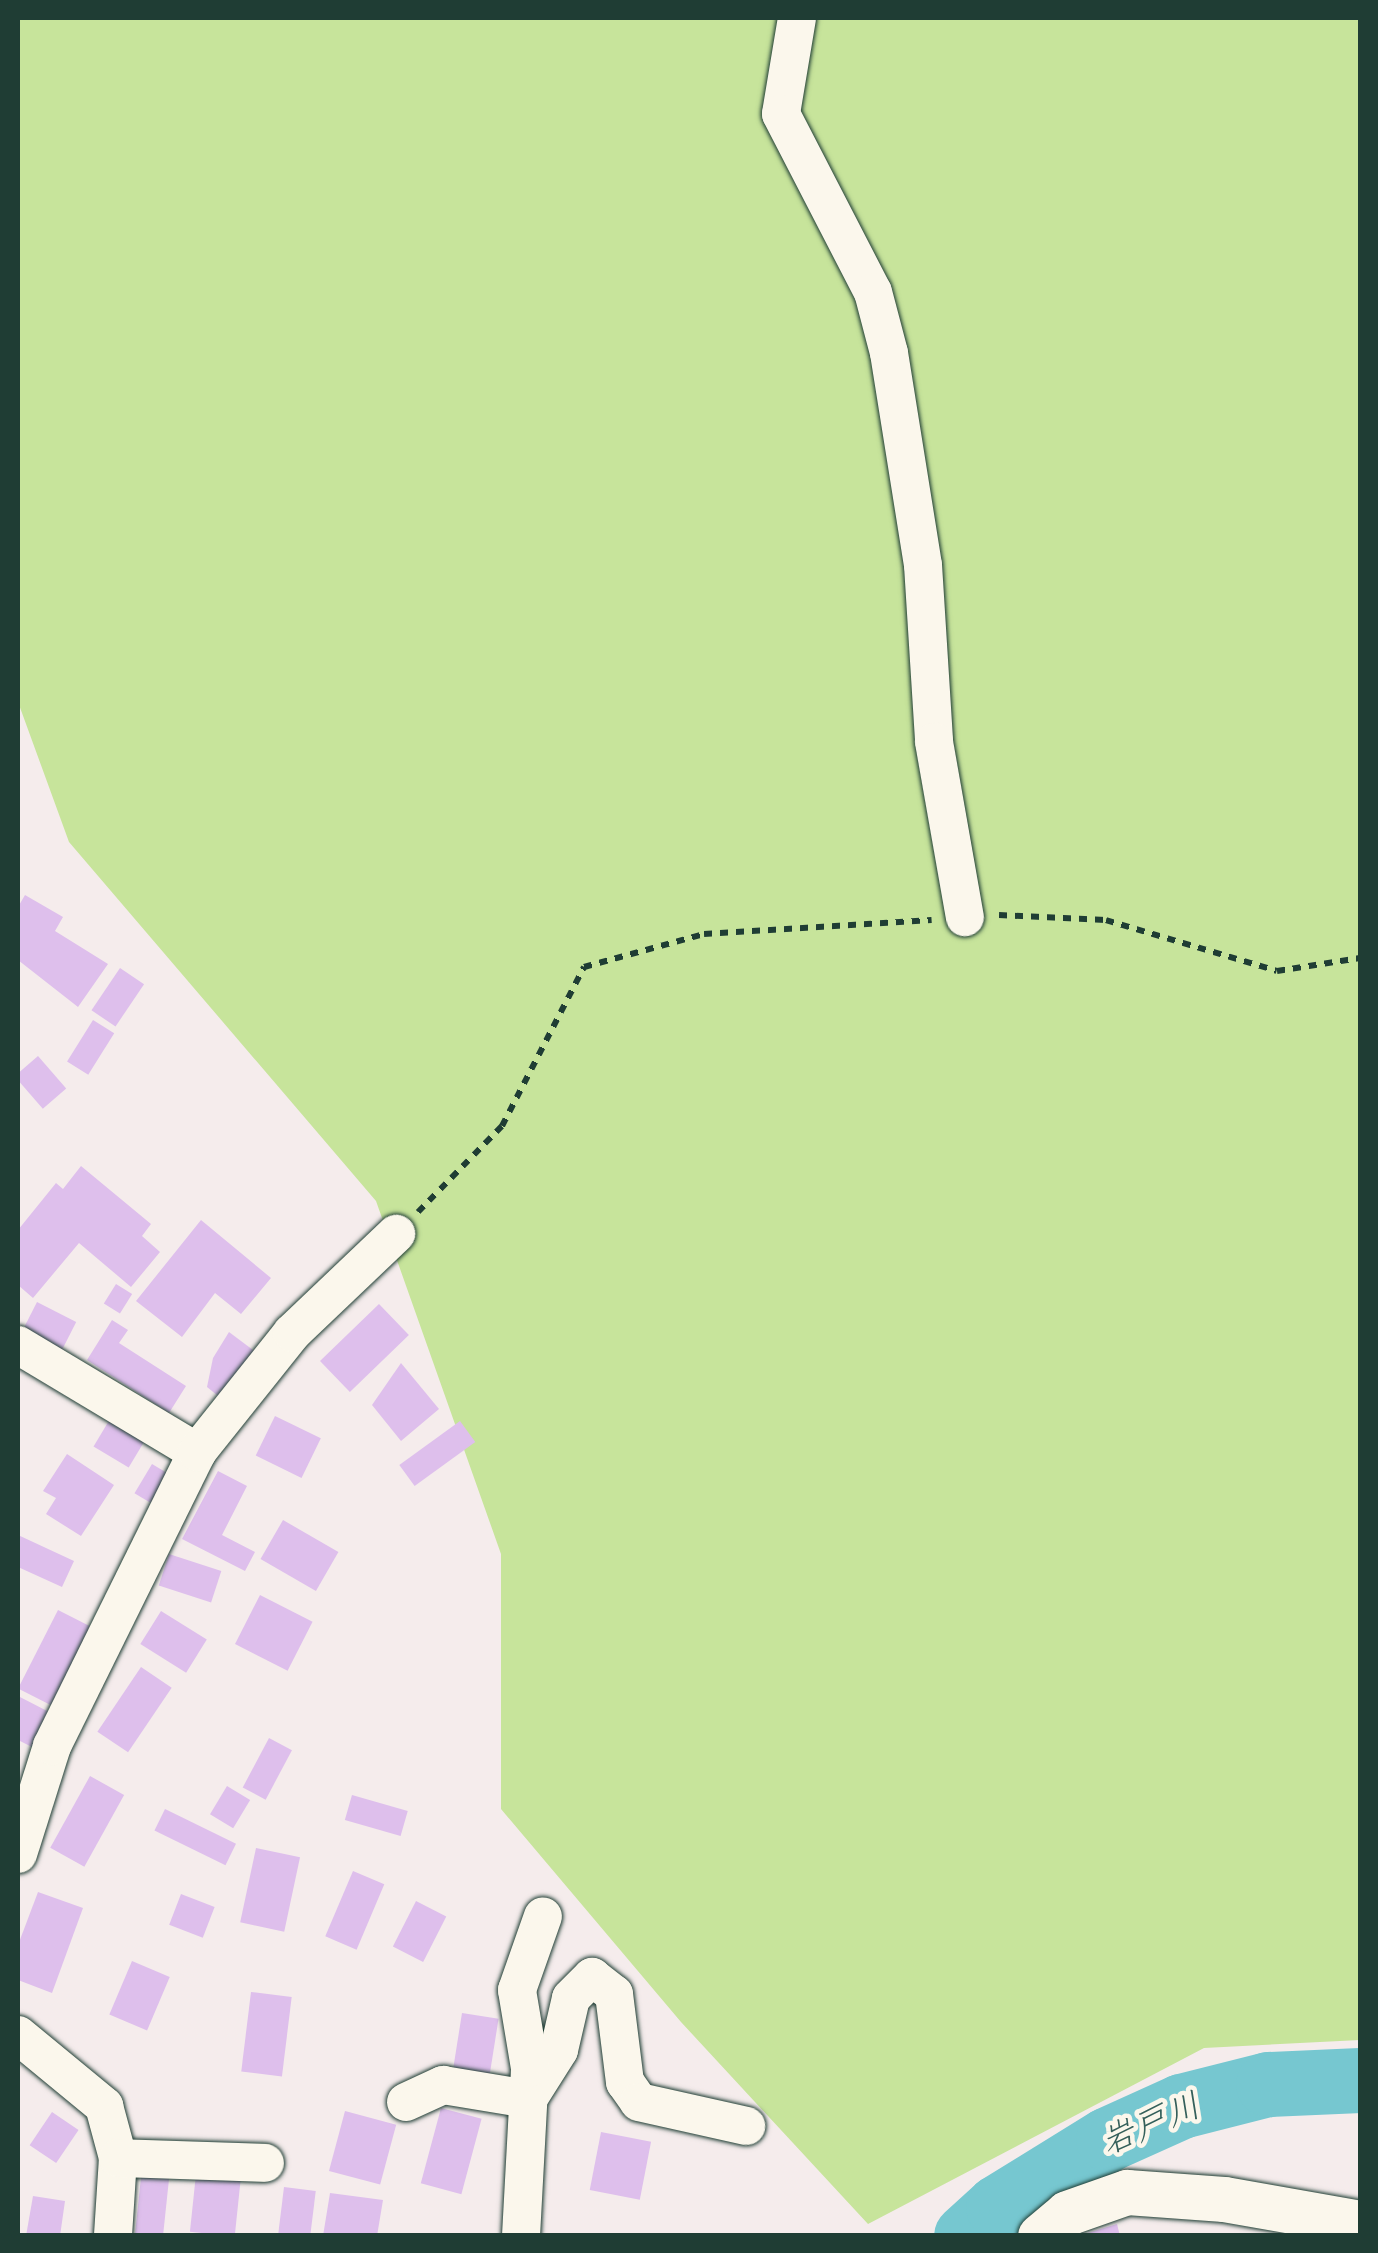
<!DOCTYPE html>
<html>
<head>
<meta charset="utf-8">
<style>
  body { margin:0 }
  #map { position:relative; width:1378px; height:2253px; overflow:hidden; background:#f5ecec; font-family:"Architects Daughter","Klee One",sans-serif }
  div>[style] { position:absolute }
  .green>* { inset:0; background:#c7e49b }
  .river>* { height:65px; margin:-32.5px; padding:0 32.5px; transform-origin:32.5px; border-radius:32.5px; background:#76c7d0 }
  .building>* { inset:0; background:#debfec; transform-origin:0 0 }
  .path>* { height:6px; margin-top:-3px; transform-origin:0; background:repeating-linear-gradient(90deg,#1f3d34 0 8px,transparent 0 16px) }
  .roads { filter:drop-shadow(0 0 2px #1f3d34) drop-shadow(0 0 2px #1f3d34) }
  .minor>* { height:38px; margin:-19px; padding:0 19px; transform-origin:19px; border-radius:19px; background:#fbf7ec }
  .tertiary>* { height:45px; margin:-22.5px; padding:0 22.5px; transform-origin:22.5px; border-radius:22.5px; background:#fbf7ec }
  span { translate:-50% -50%; white-space:nowrap; text-align:center; line-height:1.15; -webkit-text-stroke:9px #fbf7ec; paint-order:stroke }
  .water-label { font-size:35px; color:#35605b; font-style:italic }
  .frame { position:absolute; inset:0; border:20px solid #1f3d34; pointer-events:none }
</style>
</head>
<body>
<div id="map">
  <div class="green">
    <div style="clip-path:polygon(18px 18px,1360px 18px,1360px 2040px,1204px 2048px,868px 2224px,681px 2022px,501px 1809px,501px 1554px,376px 1201px,69px 842px,18px 702px)"></div>
  </div>
  <div class="river">
    <div style="left:966px;top:2236px;width:43px;rotate:-42.2deg"></div>
    <div style="left:998px;top:2207px;width:129px;rotate:-31.7deg"></div>
    <div style="left:1108px;top:2139px;width:80px;rotate:-24.3deg"></div>
    <div style="left:1181px;top:2106px;width:90px;rotate:-14.2deg"></div>
    <div style="left:1268px;top:2084px;width:92px;rotate:-2.5deg"></div>
  </div>
  <div class="building">
    <div style="clip-path:polygon(25px 895px,63px 917px,55px 931px,108px 964px,78px 1007px,18px 960px,18px 907px)"></div>
    <div style="left:120px;top:968px;width:29px;height:51px;rotate:34deg"></div>
    <div style="left:93px;top:1020px;width:25px;height:49px;rotate:32deg"></div>
    <div style="left:38px;top:1056px;width:43px;height:31px;rotate:49deg"></div>
    <div style="clip-path:polygon(81px 1166px,151px 1224px,142px 1236px,160px 1252px,131px 1287px,79px 1243px,33px 1298px,18px 1285px,18px 1230px,56px 1183px,63px 1189px)"></div>
    <div style="clip-path:polygon(201px 1220px,271px 1278px,241px 1314px,215px 1293px,182px 1337px,136px 1301px)"></div>
    <div style="left:116px;top:1284px;width:19px;height:23px;rotate:32deg"></div>
    <div style="left:37px;top:1302px;width:44px;height:33px;rotate:27deg"></div>
    <div style="left:379px;top:1304px;width:43px;height:82px;rotate:46deg"></div>
    <div style="clip-path:polygon(112px 1320px,128px 1330px,119px 1343px,186px 1386px,169px 1413px,87px 1360px)"></div>
    <div style="clip-path:polygon(229px 1332px,257px 1353px,223px 1400px,207px 1387px,213px 1358px)"></div>
    <div style="clip-path:polygon(401px 1363px,439px 1409px,401px 1441px,372px 1405px)"></div>
    <div style="left:275px;top:1416px;width:51px;height:44px;rotate:26deg"></div>
    <div style="left:110px;top:1419px;width:41px;height:32px;rotate:31deg"></div>
    <div style="left:460px;top:1421px;width:26px;height:75px;rotate:54deg"></div>
    <div style="clip-path:polygon(67px 1454px,114px 1485px,81px 1536px,46px 1514px,56px 1498px,43px 1491px)"></div>
    <div style="left:152px;top:1464px;width:23px;height:34px;rotate:31deg"></div>
    <div style="clip-path:polygon(218px 1471px,247px 1486px,222px 1535px,255px 1552px,245px 1571px,182px 1539px)"></div>
    <div style="left:283px;top:1520px;width:64px;height:45px;rotate:30deg"></div>
    <div style="clip-path:polygon(18px 1535px,74px 1561px,62px 1587px,18px 1567px)"></div>
    <div style="left:169px;top:1554px;width:55px;height:33px;rotate:18deg"></div>
    <div style="left:260px;top:1595px;width:59px;height:55px;rotate:27deg"></div>
    <div style="left:58px;top:1610px;width:42px;height:88px;rotate:27deg"></div>
    <div style="left:161px;top:1611px;width:54px;height:39px;rotate:32deg"></div>
    <div style="left:141px;top:1667px;width:37px;height:78px;rotate:34deg"></div>
    <div style="clip-path:polygon(18px 1696px,53px 1714px,36px 1749px,18px 1740px)"></div>
    <div style="left:269px;top:1738px;width:26px;height:56px;rotate:28deg"></div>
    <div style="left:90px;top:1776px;width:39px;height:82px;rotate:29deg"></div>
    <div style="left:227px;top:1786px;width:27px;height:33px;rotate:31deg"></div>
    <div style="left:352px;top:1795px;width:58px;height:26px;rotate:16deg"></div>
    <div style="left:165px;top:1809px;width:79px;height:24px;rotate:26deg"></div>
    <div style="left:256px;top:1848px;width:45px;height:76px;rotate:12deg"></div>
    <div style="left:353px;top:1871px;width:34px;height:71px;rotate:23deg"></div>
    <div style="clip-path:polygon(38px 1892px,83px 1908px,52px 1993px,18px 1980px,18px 1945px)"></div>
    <div style="left:181px;top:1894px;width:36px;height:33px;rotate:21deg"></div>
    <div style="left:416px;top:1901px;width:34px;height:51px;rotate:27deg"></div>
    <div style="left:132px;top:1961px;width:41px;height:58px;rotate:23deg"></div>
    <div style="left:251px;top:1992px;width:41px;height:80px;rotate:7deg"></div>
    <div style="left:462px;top:2013px;width:37px;height:58px;rotate:9deg"></div>
    <div style="left:441px;top:2108px;width:42px;height:78px;rotate:15deg"></div>
    <div style="left:345px;top:2111px;width:53px;height:62px;rotate:15deg"></div>
    <div style="left:52px;top:2112px;width:32px;height:40px;rotate:34deg"></div>
    <div style="left:601px;top:2132px;width:51px;height:59px;rotate:11deg"></div>
    <div style="left:142px;top:2168px;width:28px;height:69px;rotate:6deg"></div>
    <div style="left:196px;top:2174px;width:45px;height:58px;rotate:6deg"></div>
    <div style="left:284px;top:2187px;width:32px;height:49px;rotate:7deg"></div>
    <div style="clip-path:polygon(330px 2193px,383px 2200px,377px 2236px,323px 2236px)"></div>
    <div style="clip-path:polygon(33px 2196px,65px 2201px,60px 2236px,26px 2236px)"></div>
    <div style="clip-path:polygon(1117px 2224px,1120px 2236px,1081px 2236px,1081px 2235px)"></div>
  </div>
  <div class="path">
    <div style="left:999px;top:915px;width:107px;rotate:2.7deg"></div>
    <div style="left:1106px;top:920px;width:178px;rotate:16.6deg"></div>
    <div style="left:1277px;top:971px;width:84px;rotate:-8.9deg"></div>
    <div style="left:418px;top:1212px;width:120px;rotate:-45.7deg"></div>
    <div style="left:502px;top:1126px;width:179px;rotate:-62.7deg"></div>
    <div style="left:584px;top:967px;width:124px;rotate:-15.4deg"></div>
    <div style="left:704px;top:934px;width:228px;rotate:-3.5deg"></div>
  </div>
  <div class="roads">
    <div class="minor">
      <div style="left:797px;top:18px;width:97px;rotate:99.5deg"></div>
      <div style="left:781px;top:114px;width:200px;rotate:62.7deg"></div>
      <div style="left:873px;top:292px;width:63px;rotate:75.3deg"></div>
      <div style="left:889px;top:353px;width:215px;rotate:80.9deg"></div>
      <div style="left:923px;top:565px;width:177px;rotate:86.4deg"></div>
      <div style="left:934px;top:742px;width:178px;rotate:80deg"></div>
      <div style="left:18px;top:1345px;width:209px;rotate:30.9deg"></div>
      <div style="left:18px;top:1854px;width:113px;rotate:-72.5deg"></div>
      <div style="left:52px;top:1746px;width:328px;rotate:-63.7deg"></div>
      <div style="left:197px;top:1452px;width:152px;rotate:-51.4deg"></div>
      <div style="left:292px;top:1333px;width:144px;rotate:-43.6deg"></div>
      <div style="left:18px;top:2035px;width:112px;rotate:39.5deg"></div>
      <div style="left:104px;top:2106px;width:54px;rotate:74.9deg"></div>
      <div style="left:118px;top:2158px;width:78px;rotate:93.7deg"></div>
      <div style="left:406px;top:2102px;width:41px;rotate:-24.7deg"></div>
      <div style="left:443px;top:2085px;width:86px;rotate:9.4deg"></div>
      <div style="left:528px;top:2099px;width:58px;rotate:-57.7deg"></div>
      <div style="left:559px;top:2050px;width:53px;rotate:-77deg"></div>
      <div style="left:571px;top:1998px;width:30px;rotate:-45deg"></div>
      <div style="left:592px;top:1977px;width:28px;rotate:38deg"></div>
      <div style="left:614px;top:1994px;width:89px;rotate:82.9deg"></div>
      <div style="left:625px;top:2082px;width:24px;rotate:55deg"></div>
      <div style="left:639px;top:2102px;width:110px;rotate:12.6deg"></div>
      <div style="left:118px;top:2158px;width:147px;rotate:1.9deg"></div>
      <div style="left:521px;top:2236px;width:168px;rotate:-86.9deg"></div>
      <div style="left:530px;top:2068px;width:79px;rotate:-99.5deg"></div>
      <div style="left:517px;top:1990px;width:78px;rotate:-70.6deg"></div>
    </div>
    <div class="tertiary">
      <div style="left:1040px;top:2236px;width:35px;rotate:-40deg"></div>
      <div style="left:1067px;top:2213px;width:64px;rotate:-19.3deg"></div>
      <div style="left:1127px;top:2192px;width:97px;rotate:4.1deg"></div>
      <div style="left:1224px;top:2199px;width:138px;rotate:10deg"></div>
    </div>
  </div>
  <div class="water-label">
    <span style="left:1151px;top:2125px;rotate:-23deg">岩戸川</span>
  </div>
  <div class="frame"></div>
</div>
</body>
</html>
